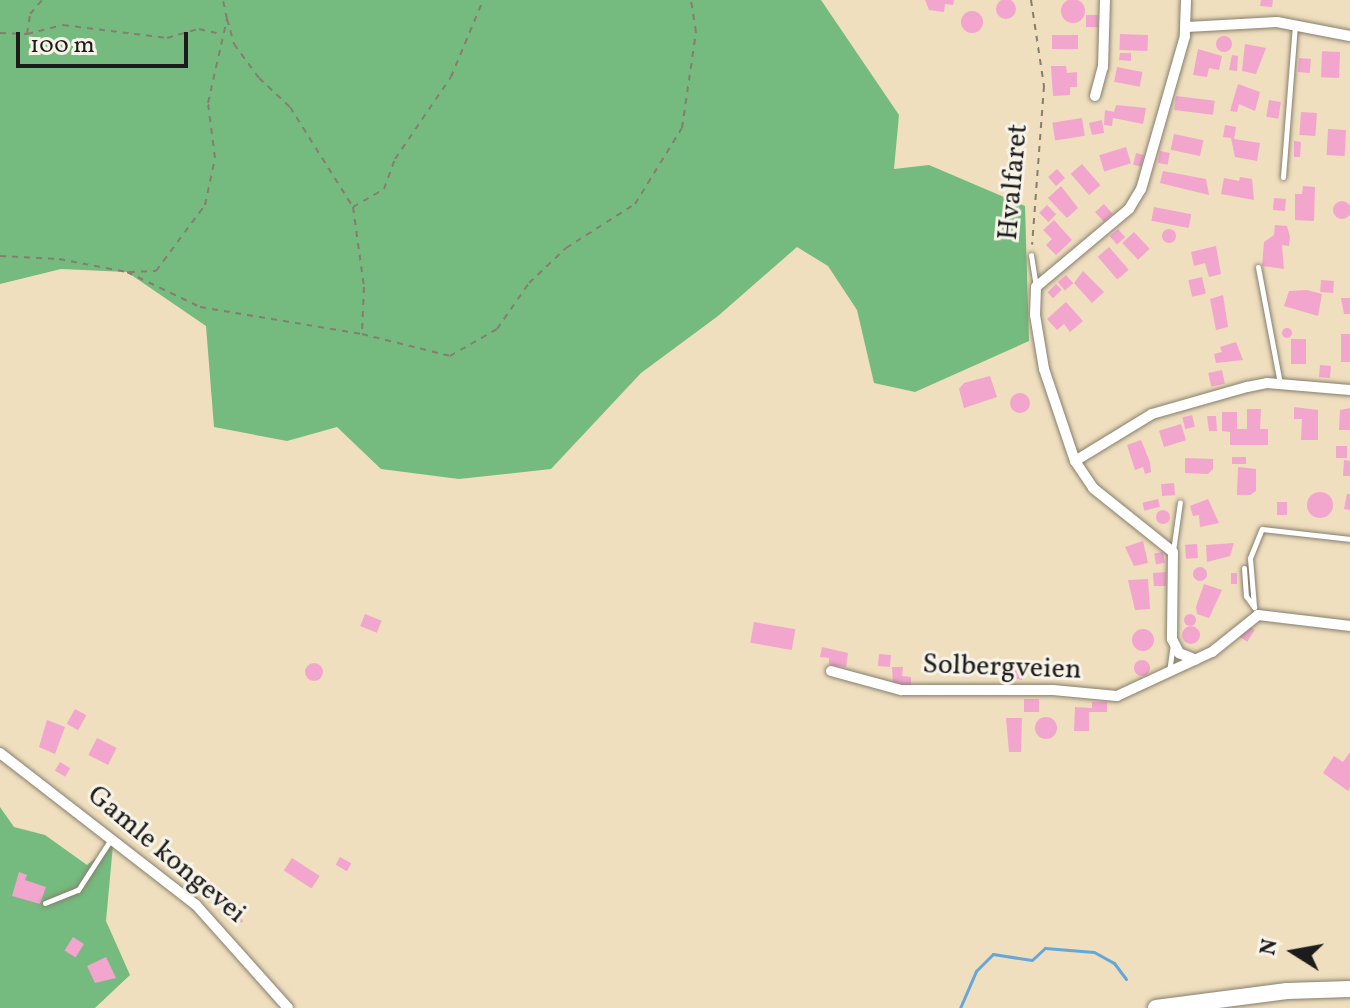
<!DOCTYPE html>
<html>
<head>
<meta charset="utf-8">
<style>
  body { margin:0 }
  #map { position:relative; width:1350px; height:1008px; overflow:hidden; background:#efdfbe; font-family:Vollkorn,serif }
  div>[style] { position:absolute }
  .forest>* { inset:0; background:#75ba7e }
  .stream>* { height:3px; margin:-1.5px; padding:0 1.5px; transform-origin:1.5px; border-radius:1.5px; background:#65a7d9 }
  .building>* { inset:0; background:#f2a5cd; transform-origin:0 0 }
  .round { border-radius:50% }
  .path>* { height:2px; margin-top:-1px; transform-origin:0; background:repeating-linear-gradient(90deg,#867e6d 0 6px,transparent 0 12px) }
  .roads { filter:drop-shadow(0 0 2px #867e6d) drop-shadow(0 0 2px #867e6d) }
  .lane>* { height:5px; margin:-2.5px; padding:0 2.5px; transform-origin:2.5px; border-radius:2.5px; background:#fff }
  .street>* { height:10px; margin:-5px; padding:0 5px; transform-origin:5px; border-radius:5px; background:#fff }
  .primary>* { height:16px; margin:-8px; padding:0 8px; transform-origin:8px; border-radius:8px; background:#fff }
  span { translate:-50% -50%; white-space:nowrap; text-align:center; line-height:1.15; -webkit-text-stroke:6px #f7f3e8; paint-order:stroke }
  .street-label { font-size:28px; color:#1c1c1c }
  .north { position:absolute; left:1254px; top:912px; width:80px; height:80px; -webkit-text-stroke:6px #f7f3e8; paint-order:stroke; rotate:281deg; font-size:22px; font-weight:700; line-height:32px; text-align:center; color:#1c1c1c }
  .north::after { content:''; display:block; margin:auto; width:28px; height:36px; background:#1c1c1c; clip-path:polygon(50% 0,100% 100%,50% 72%,0 100%) }
  .scale { position:absolute; left:16px; top:32px; width:172px; height:36px; box-sizing:border-box; border:4px solid #1c1c1c; border-top:0; padding-left:10px; font-size:24px; line-height:28px; white-space:nowrap; color:#1c1c1c; -webkit-text-stroke:6px #f7f3e8; paint-order:stroke }
</style>
</head>
<body>
<div id="map">
  <div class="forest">
    <div style="clip-path:polygon(0 0,821px 0,899px 115px,894px 169px,929px 165px,1025px 206px,1029px 341px,915px 392px,874px 383px,857px 310px,828px 266px,797px 247px,718px 316px,641px 373px,551px 469px,459px 479px,381px 469px,337px 427px,287px 441px,214px 427px,206px 326px,127px 272px,61px 269px,0 284px)"></div>
    <div style="clip-path:polygon(0 807px,14px 827px,45px 835px,87px 865px,113px 845px,106px 921px,130px 975px,95px 1008px,0 1008px)"></div>
  </div>
  <div class="stream">
    <div style="left:960px;top:1008px;width:40px;rotate:-66.6deg"></div>
    <div style="left:976px;top:971px;width:24px;rotate:-45deg"></div>
    <div style="left:993px;top:954px;width:39px;rotate:9deg"></div>
    <div style="left:1032px;top:960px;width:18px;rotate:-43deg"></div>
    <div style="left:1045px;top:948px;width:49px;rotate:4.7deg"></div>
    <div style="left:1094px;top:952px;width:23px;rotate:29deg"></div>
    <div style="left:1114px;top:963px;width:20px;rotate:53deg"></div>
  </div>
  <div class="building">
    <div class="round" style="left:996px;top:-1px;width:20px;height:20px"></div>
    <div class="round" style="left:1061px;top:-1px;width:24px;height:24px"></div>
    <div style="clip-path:polygon(925px 0,954px 0,953px 5px,945px 4px,944px 12px,929px 10px)"></div>
    <div style="clip-path:polygon(1261px 0,1273px 0,1272px 7px,1260px 6px)"></div>
    <div class="round" style="left:961px;top:11px;width:22px;height:22px"></div>
    <div style="left:1098px;top:15px;width:12px;height:12px;rotate:90deg"></div>
    <div style="left:1120px;top:34px;width:28px;height:16px;rotate:2deg"></div>
    <div style="left:1052px;top:35px;width:26px;height:14px"></div>
    <div class="round" style="left:1216px;top:36px;width:16px;height:16px"></div>
    <div style="clip-path:polygon(1245px 44px,1266px 48px,1256px 74px,1242px 71px)"></div>
    <div style="clip-path:polygon(1198px 49px,1222px 56px,1219px 70px,1209px 68px,1207px 77px,1193px 75px)"></div>
    <div style="left:1340px;top:52px;width:26px;height:18px;rotate:92deg"></div>
    <div style="clip-path:polygon(1120px 53px,1131px 53px,1131px 61px,1119px 60px)"></div>
    <div style="clip-path:polygon(1232px 55px,1238px 56px,1237px 71px,1229px 70px)"></div>
    <div style="left:1299px;top:58px;width:12px;height:14px;rotate:5deg"></div>
    <div style="clip-path:polygon(1051px 66px,1066px 66px,1067px 73px,1077px 72px,1077px 87px,1070px 87px,1070px 95px,1053px 96px)"></div>
    <div style="left:1117px;top:67px;width:26px;height:15px;rotate:11deg"></div>
    <div style="clip-path:polygon(1238px 84px,1260px 92px,1255px 111px,1239px 104px,1237px 112px,1230px 111px)"></div>
    <div style="left:1176px;top:96px;width:39px;height:14px;rotate:7deg"></div>
    <div style="left:1269px;top:100px;width:12px;height:17px;rotate:9deg"></div>
    <div style="clip-path:polygon(1116px 105px,1146px 108px,1143px 124px,1113px 118px,1112px 126px,1104px 125px,1105px 110px,1114px 112px)"></div>
    <div style="left:1301px;top:112px;width:16px;height:23px;rotate:4deg"></div>
    <div style="left:1082px;top:118px;width:18px;height:30px;rotate:81deg"></div>
    <div style="clip-path:polygon(1102px 120px,1104px 133px,1092px 135px,1089px 123px)"></div>
    <div style="clip-path:polygon(1225px 125px,1236px 127px,1234px 139px,1260px 143px,1257px 161px,1235px 157px,1231px 138px,1223px 137px)"></div>
    <div style="left:1328px;top:129px;width:18px;height:26px;rotate:3deg"></div>
    <div style="left:1174px;top:134px;width:30px;height:16px;rotate:12deg"></div>
    <div style="clip-path:polygon(1294px 141px,1301px 142px,1300px 157px,1294px 157px)"></div>
    <div style="left:1126px;top:147px;width:17px;height:28px;rotate:73deg"></div>
    <div style="left:1160px;top:151px;width:10px;height:12px;rotate:11deg"></div>
    <div style="left:1136px;top:153px;width:8px;height:12px;rotate:14deg"></div>
    <div style="left:1082px;top:164px;width:28px;height:15px;rotate:49deg"></div>
    <div style="left:1057px;top:169px;width:12px;height:12px;rotate:48deg"></div>
    <div style="clip-path:polygon(1163px 171px,1206px 179px,1209px 195px,1160px 183px)"></div>
    <div style="clip-path:polygon(1240px 177px,1252px 179px,1254px 200px,1221px 194px,1224px 178px,1239px 181px)"></div>
    <div style="clip-path:polygon(1061px 186px,1078px 208px,1067px 218px,1048px 198px)"></div>
    <div style="clip-path:polygon(1303px 186px,1315px 187px,1314px 221px,1295px 220px,1295px 194px,1302px 194px)"></div>
    <div style="left:1274px;top:198px;width:12px;height:12px;rotate:5deg"></div>
    <div class="round" style="left:1333px;top:201px;width:18px;height:18px"></div>
    <div style="left:1104px;top:204px;width:13px;height:12px;rotate:48deg"></div>
    <div style="left:1047px;top:205px;width:13px;height:11px;rotate:45deg"></div>
    <div style="left:1154px;top:207px;width:38px;height:14px;rotate:11deg"></div>
    <div style="clip-path:polygon(1054px 220px,1072px 240px,1056px 255px,1046px 245px,1052px 239px,1043px 230px)"></div>
    <div style="clip-path:polygon(1275px 225px,1287px 226px,1290px 237px,1289px 246px,1282px 245px,1284px 269px,1262px 266px,1264px 242px,1274px 235px)"></div>
    <div class="round" style="left:1162px;top:229px;width:14px;height:14px"></div>
    <div style="left:1118px;top:229px;width:11px;height:11px;rotate:49deg"></div>
    <div style="left:1134px;top:232px;width:23px;height:16px;rotate:47deg"></div>
    <div style="clip-path:polygon(1216px 246px,1221px 274px,1209px 277px,1205px 263px,1194px 266px,1191px 252px)"></div>
    <div style="left:1109px;top:247px;width:30px;height:15px;rotate:49deg"></div>
    <div style="clip-path:polygon(1083px 271px,1104px 292px,1092px 303px,1074px 283px)"></div>
    <div style="left:1066px;top:275px;width:11px;height:11px;rotate:49deg"></div>
    <div style="left:1202px;top:277px;width:17px;height:14px;rotate:77deg"></div>
    <div style="left:1321px;top:280px;width:13px;height:12px;rotate:4deg"></div>
    <div style="left:1056px;top:284px;width:8px;height:12px;rotate:45deg"></div>
    <div style="clip-path:polygon(1307px 290px,1322px 294px,1318px 316px,1284px 306px,1289px 291px)"></div>
    <div style="clip-path:polygon(1223px 295px,1228px 327px,1216px 330px,1210px 299px)"></div>
    <div style="clip-path:polygon(1341px 298px,1350px 298px,1350px 314px,1344px 314px)"></div>
    <div style="clip-path:polygon(1066px 302px,1083px 321px,1070px 332px,1064px 324px,1057px 330px,1047px 319px)"></div>
    <div class="round" style="left:1282px;top:328px;width:10px;height:10px"></div>
    <div style="left:1341px;top:334px;width:9px;height:28px"></div>
    <div style="left:1291px;top:339px;width:15px;height:25px"></div>
    <div style="clip-path:polygon(1236px 342px,1243px 360px,1216px 363px,1214px 354px,1222px 352px,1220px 347px)"></div>
    <div style="left:1320px;top:365px;width:11px;height:12px;rotate:5deg"></div>
    <div style="left:1222px;top:370px;width:14px;height:14px;rotate:78deg"></div>
    <div style="clip-path:polygon(990px 376px,997px 397px,964px 408px,959px 389px,964px 383px)"></div>
    <div class="round" style="left:1010px;top:393px;width:20px;height:20px"></div>
    <div style="clip-path:polygon(1294px 407px,1318px 410px,1318px 440px,1301px 440px,1302px 419px,1294px 419px)"></div>
    <div style="clip-path:polygon(1350px 408px,1350px 430px,1339px 430px,1340px 410px)"></div>
    <div style="clip-path:polygon(1247px 409px,1261px 409px,1260px 429px,1268px 429px,1268px 445px,1230px 445px,1230px 432px,1222px 431px,1222px 412px,1237px 412px,1237px 429px,1247px 429px)"></div>
    <div style="left:1192px;top:415px;width:12px;height:10px;rotate:76deg"></div>
    <div style="clip-path:polygon(1207px 416px,1216px 416px,1217px 431px,1209px 431px)"></div>
    <div style="left:1181px;top:424px;width:17px;height:23px;rotate:73deg"></div>
    <div style="clip-path:polygon(1141px 440px,1150px 462px,1151px 472px,1145px 474px,1143px 467px,1135px 470px,1127px 445px)"></div>
    <div style="left:1336px;top:446px;width:11px;height:12px"></div>
    <div style="left:1232px;top:457px;width:14px;height:7px"></div>
    <div style="clip-path:polygon(1185px 458px,1213px 459px,1213px 469px,1208px 474px,1185px 473px)"></div>
    <div style="clip-path:polygon(1344px 460px,1350px 461px,1350px 476px,1343px 476px)"></div>
    <div style="clip-path:polygon(1238px 467px,1256px 469px,1256px 491px,1250px 495px,1237px 495px)"></div>
    <div style="left:1174px;top:483px;width:12px;height:13px;rotate:85deg"></div>
    <div class="round" style="left:1307px;top:492px;width:26px;height:26px"></div>
    <div style="clip-path:polygon(1347px 494px,1350px 494px,1350px 510px,1344px 509px)"></div>
    <div style="left:1158px;top:499px;width:8px;height:16px;rotate:76deg"></div>
    <div style="clip-path:polygon(1208px 499px,1219px 523px,1200px 527px,1199px 515px,1193px 516px,1190px 506px)"></div>
    <div style="left:1277px;top:502px;width:10px;height:13px"></div>
    <div class="round" style="left:1156px;top:510px;width:14px;height:14px"></div>
    <div style="clip-path:polygon(1143px 541px,1148px 563px,1134px 566px,1125px 547px)"></div>
    <div style="clip-path:polygon(1234px 543px,1230px 556px,1207px 562px,1206px 545px)"></div>
    <div style="left:1197px;top:544px;width:14px;height:12px;rotate:86deg"></div>
    <div style="left:1163px;top:552px;width:11px;height:9px;rotate:80deg"></div>
    <div class="round" style="left:1193px;top:567px;width:14px;height:14px"></div>
    <div style="clip-path:polygon(1166px 572px,1166px 586px,1154px 586px,1153px 573px)"></div>
    <div style="left:1231px;top:573px;width:6px;height:11px"></div>
    <div style="clip-path:polygon(1148px 579px,1150px 609px,1135px 610px,1128px 580px)"></div>
    <div style="clip-path:polygon(1204px 584px,1222px 590px,1209px 618px,1197px 614px,1196px 607px)"></div>
    <div style="left:365px;top:614px;width:18px;height:13px;rotate:22deg"></div>
    <div class="round" style="left:1184px;top:614px;width:12px;height:12px"></div>
    <div style="left:754px;top:622px;width:42px;height:21px;rotate:10deg"></div>
    <div style="left:1247px;top:625px;width:9px;height:14px;rotate:32deg"></div>
    <div class="round" style="left:1182px;top:626px;width:18px;height:18px"></div>
    <div class="round" style="left:1132px;top:629px;width:22px;height:22px"></div>
    <div style="clip-path:polygon(822px 647px,848px 653px,846px 667px,829px 665px,829px 658px,820px 657px)"></div>
    <div style="left:879px;top:654px;width:12px;height:12px;rotate:5deg"></div>
    <div class="round" style="left:1134px;top:660px;width:16px;height:16px"></div>
    <div class="round" style="left:305px;top:663px;width:18px;height:18px"></div>
    <div style="clip-path:polygon(892px 667px,903px 667px,902px 676px,911px 677px,911px 686px,893px 685px)"></div>
    <div style="clip-path:polygon(1010px 670px,1023px 671px,1022px 680px,1009px 677px)"></div>
    <div style="left:1024px;top:699px;width:15px;height:13px"></div>
    <div style="clip-path:polygon(1092px 702px,1107px 702px,1107px 712px,1089px 712px,1089px 731px,1074px 731px,1075px 707px,1092px 708px)"></div>
    <div style="left:75px;top:709px;width:13px;height:17px;rotate:29deg"></div>
    <div class="round" style="left:1035px;top:717px;width:22px;height:22px"></div>
    <div style="clip-path:polygon(1006px 718px,1022px 718px,1021px 752px,1009px 752px)"></div>
    <div style="clip-path:polygon(47px 720px,65px 727px,55px 754px,39px 747px)"></div>
    <div style="left:97px;top:738px;width:22px;height:19px;rotate:27deg"></div>
    <div style="clip-path:polygon(1350px 752px,1350px 787px,1348px 791px,1323px 773px,1334px 756px,1343px 762px)"></div>
    <div style="left:60px;top:762px;width:12px;height:10px;rotate:31deg"></div>
    <div style="left:340px;top:857px;width:13px;height:9px;rotate:29deg"></div>
    <div style="left:292px;top:858px;width:33px;height:15px;rotate:33deg"></div>
    <div style="clip-path:polygon(19px 872px,27px 875px,25px 880px,46px 887px,40px 904px,12px 896px)"></div>
    <div style="clip-path:polygon(239px 910px,243px 922px,233px 924px,229px 912px)"></div>
    <div style="left:73px;top:937px;width:13px;height:16px;rotate:32deg"></div>
    <div style="clip-path:polygon(106px 957px,116px 978px,95px 983px,87px 966px)"></div>
  </div>
  <div class="path">
    <div style="left:1031px;top:0;width:87px;rotate:81.4deg"></div>
    <div style="left:1044px;top:86px;width:159px;rotate:94.3deg"></div>
    <div style="left:227px;top:19px;width:26px;rotate:74deg"></div>
    <div style="left:234px;top:44px;width:42px;rotate:53.7deg"></div>
    <div style="left:259px;top:78px;width:42px;rotate:43.1deg"></div>
    <div style="left:290px;top:107px;width:118px;rotate:57.8deg"></div>
    <div style="left:353px;top:207px;width:81px;rotate:82.2deg"></div>
    <div style="left:364px;top:287px;width:45px;rotate:92.5deg"></div>
    <div style="left:0;top:33px;width:27px;rotate:2deg"></div>
    <div style="left:27px;top:34px;width:37px;rotate:-14deg"></div>
    <div style="left:63px;top:25px;width:105px;rotate:7.1deg"></div>
    <div style="left:167px;top:38px;width:33px;rotate:-16deg"></div>
    <div style="left:199px;top:29px;width:23px;rotate:13deg"></div>
    <div style="left:27px;top:34px;width:20px;rotate:-81deg"></div>
    <div style="left:30px;top:14px;width:18px;rotate:-49deg"></div>
    <div style="left:353px;top:207px;width:36px;rotate:-30deg"></div>
    <div style="left:384px;top:189px;width:32px;rotate:-70deg"></div>
    <div style="left:395px;top:159px;width:99px;rotate:-55.7deg"></div>
    <div style="left:451px;top:77px;width:83px;rotate:-67.4deg"></div>
    <div style="left:0;top:256px;width:59px;rotate:2.9deg"></div>
    <div style="left:59px;top:259px;width:69px;rotate:10.8deg"></div>
    <div style="left:127px;top:272px;width:81px;rotate:25.6deg"></div>
    <div style="left:200px;top:307px;width:164px;rotate:9.5deg"></div>
    <div style="left:362px;top:334px;width:91px;rotate:14deg"></div>
    <div style="left:450px;top:356px;width:54px;rotate:-29.9deg"></div>
    <div style="left:497px;top:329px;width:56px;rotate:-55.2deg"></div>
    <div style="left:529px;top:283px;width:51px;rotate:-43.4deg"></div>
    <div style="left:566px;top:248px;width:82px;rotate:-32.5deg"></div>
    <div style="left:635px;top:204px;width:89px;rotate:-58.3deg"></div>
    <div style="left:682px;top:128px;width:97px;rotate:-81.7deg"></div>
    <div style="left:696px;top:32px;width:32px;rotate:-99deg"></div>
    <div style="left:129px;top:272px;width:27px;rotate:-2deg"></div>
    <div style="left:156px;top:271px;width:82px;rotate:-53.4deg"></div>
    <div style="left:205px;top:205px;width:48px;rotate:-78deg"></div>
    <div style="left:215px;top:158px;width:55px;rotate:-97.3deg"></div>
    <div style="left:208px;top:103px;width:86px;rotate:-77.3deg"></div>
    <div style="left:227px;top:19px;width:19px;rotate:-102deg"></div>
  </div>
  <div class="roads">
    <div class="lane">
      <div style="left:1283px;top:177px;width:152px;rotate:-85.5deg"></div>
      <div style="left:1031px;top:255px;width:30px;rotate:81deg"></div>
      <div style="left:1258px;top:267px;width:118px;rotate:79.3deg"></div>
      <div style="left:1173px;top:551px;width:49px;rotate:-81.9deg"></div>
      <div style="left:1244px;top:568px;width:28px;rotate:86deg"></div>
      <div style="left:1246px;top:596px;width:14px;rotate:54deg"></div>
      <div style="left:1254px;top:606px;width:48px;rotate:-94.8deg"></div>
      <div style="left:1250px;top:558px;width:31px;rotate:-68deg"></div>
      <div style="left:1262px;top:529px;width:89px;rotate:6.5deg"></div>
      <div style="left:1169px;top:672px;width:29px;rotate:-82deg"></div>
      <div style="left:45px;top:903px;width:35px;rotate:-22deg"></div>
      <div style="left:78px;top:890px;width:61px;rotate:-57.1deg"></div>
    </div>
    <div class="street">
      <div style="left:1186px;top:0;width:36px;rotate:92deg"></div>
      <div style="left:1185px;top:36px;width:159px;rotate:106deg"></div>
      <div style="left:1141px;top:189px;width:23px;rotate:121deg"></div>
      <div style="left:1129px;top:209px;width:121px;rotate:140deg"></div>
      <div style="left:1036px;top:287px;width:28px;rotate:92deg"></div>
      <div style="left:1035px;top:315px;width:55px;rotate:80.5deg"></div>
      <div style="left:1044px;top:369px;width:97px;rotate:71.4deg"></div>
      <div style="left:1075px;top:461px;width:32px;rotate:56deg"></div>
      <div style="left:1093px;top:488px;width:102px;rotate:38.7deg"></div>
      <div style="left:1173px;top:552px;width:87px;rotate:90.7deg"></div>
      <div style="left:1172px;top:639px;width:16px;rotate:63deg"></div>
      <div style="left:1179px;top:653px;width:18px;rotate:22deg"></div>
      <div style="left:1187px;top:27px;width:90px;rotate:-3.2deg"></div>
      <div style="left:1277px;top:22px;width:74px;rotate:10.9deg"></div>
      <div style="left:1095px;top:96px;width:30px;rotate:-75deg"></div>
      <div style="left:1103px;top:67px;width:67px;rotate:-88.3deg"></div>
      <div style="left:1075px;top:461px;width:90px;rotate:-31.4deg"></div>
      <div style="left:1152px;top:414px;width:99px;rotate:-15.9deg"></div>
      <div style="left:1247px;top:387px;width:20px;rotate:-11deg"></div>
      <div style="left:1267px;top:383px;width:83px;rotate:4.8deg"></div>
      <div style="left:831px;top:671px;width:73px;rotate:15.2deg"></div>
      <div style="left:901px;top:690px;width:152px"></div>
      <div style="left:1053px;top:690px;width:64px;rotate:5.4deg"></div>
      <div style="left:1117px;top:696px;width:105px;rotate:-24.9deg"></div>
      <div style="left:1212px;top:652px;width:59px;rotate:-38.8deg"></div>
      <div style="left:1258px;top:615px;width:93px;rotate:6.8deg"></div>
      <div style="left:0;top:753px;width:248px;rotate:37.8deg"></div>
      <div style="left:196px;top:905px;width:138px;rotate:48.2deg"></div>
    </div>
    <div class="primary">
      <div style="left:1156px;top:1008px;width:132px;rotate:-7.4deg"></div>
      <div style="left:1287px;top:991px;width:63px;rotate:-1.8deg"></div>
    </div>
  </div>
  <div class="street-label">
    <span style="left:1014px;top:182px;rotate:-85deg">Hvalfaret</span>
    <span style="left:1002px;top:668px;rotate:2deg">Solbergveien</span>
    <span style="left:166px;top:855px;rotate:40deg">Gamle kongevei</span>
  </div>
  <div class="north">N</div>
  <div class="scale">100 m</div>
</div>
</body>
</html>
